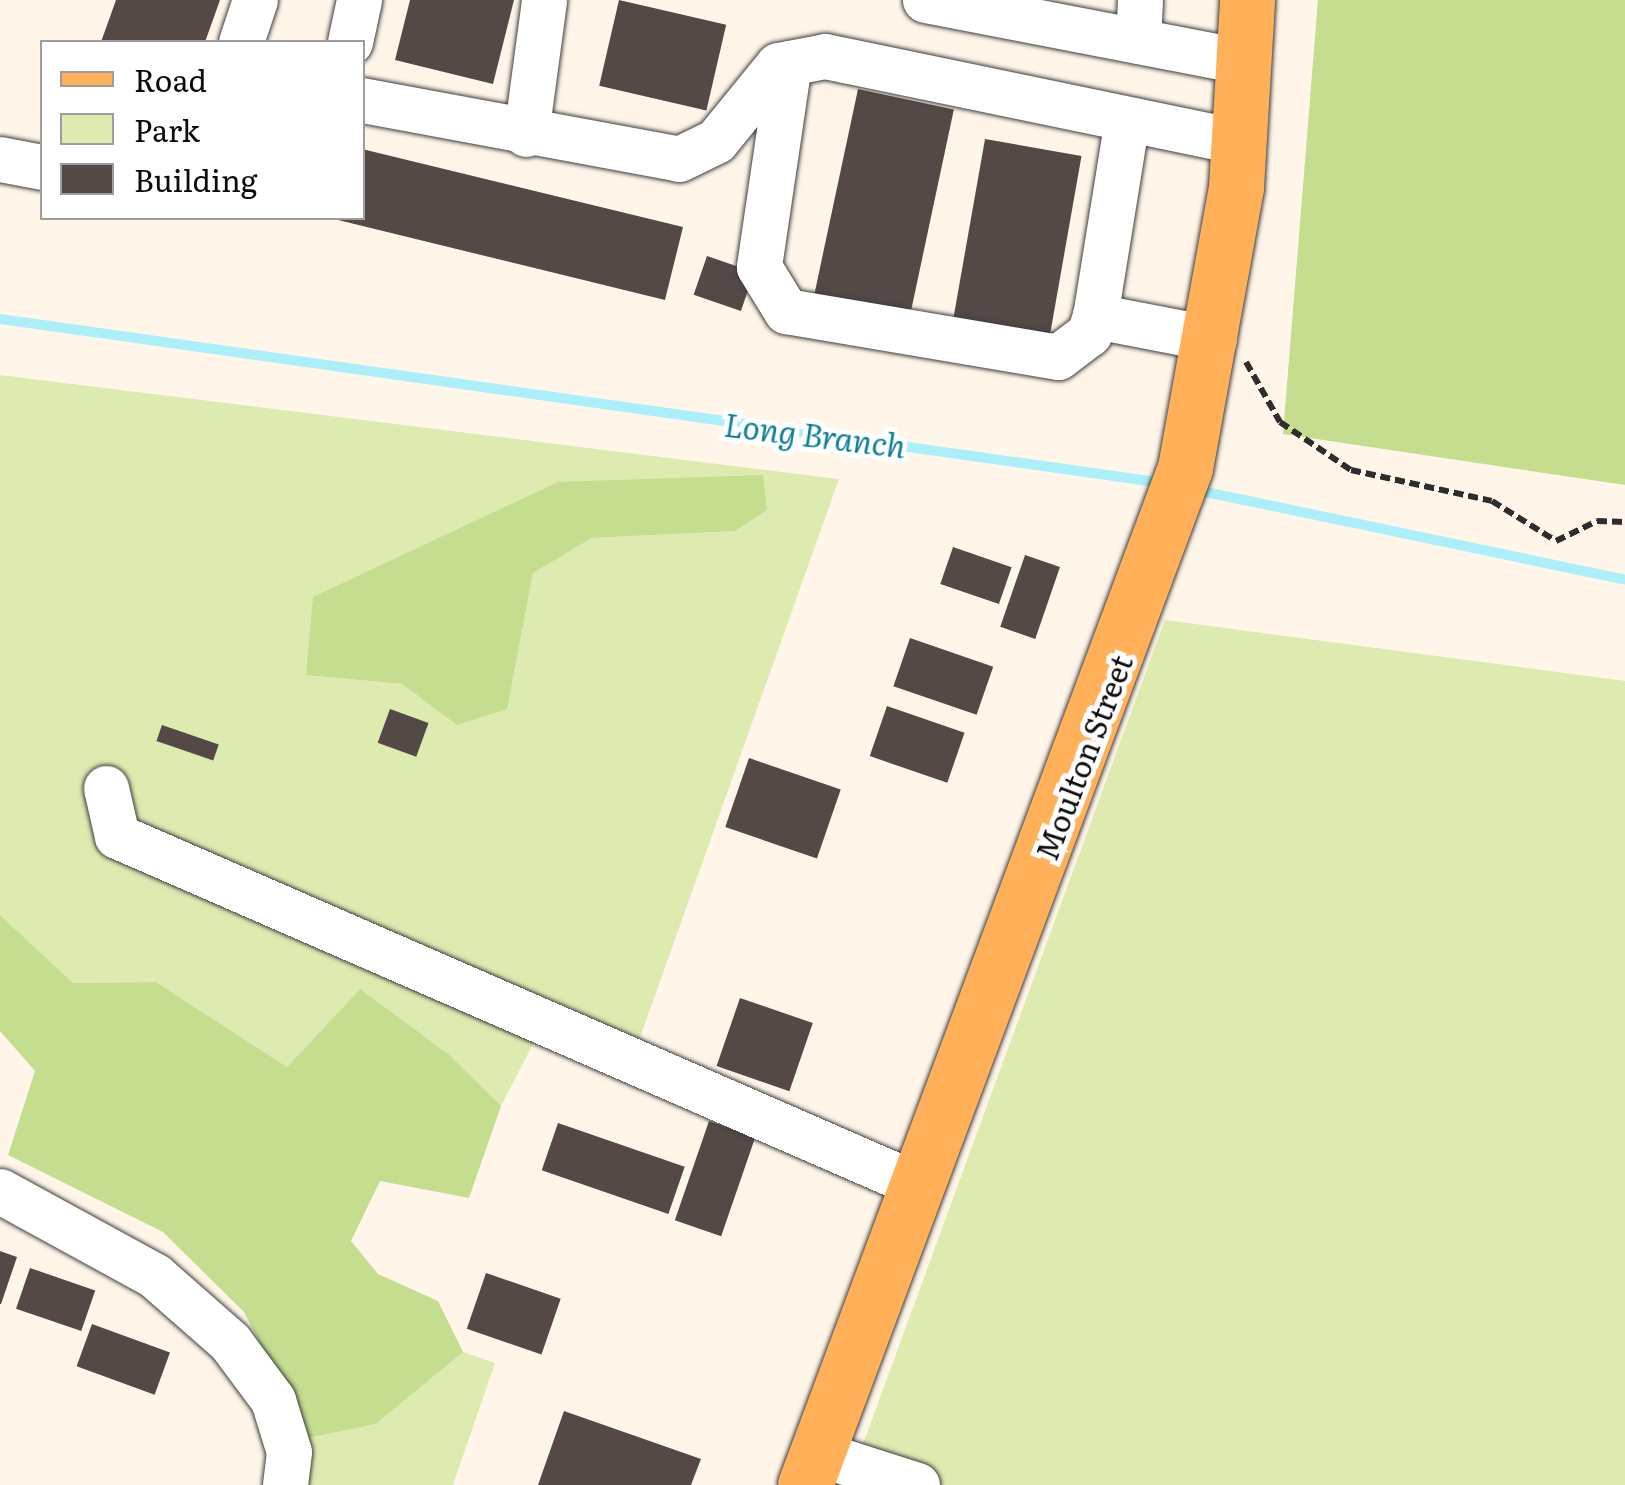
<!DOCTYPE html>
<html>
<head>
<meta charset="utf-8">
<style>
  body { margin:0 }
  #map { position:relative; width:1625px; height:1485px; overflow:hidden; background:#fff6e9; font-family:Literata,serif }
  div>[style] { position:absolute }
  .green>* { inset:0; background:#ddebb1 }
  .forest>* { inset:0; background:#c4dd8f }
  .stream>* { height:10px; margin:-5px; padding:0 5px; transform-origin:5px; border-radius:5px; background:#aaeffa }
  .building>* { inset:0; background:#544947; transform-origin:0 0 }
  .path>* { height:6px; margin-top:-3px; transform-origin:0; background:repeating-linear-gradient(90deg,#2d2d2d 0 10px,transparent 0 15px) }
  .roads { filter:drop-shadow(0 0 2px #3e3e3e) drop-shadow(0 0 2px #3e3e3e) }
  .minor>* { height:45px; margin:-22.5px; padding:0 22.5px; transform-origin:22.5px; border-radius:22.5px; background:#fff }
  .major>* { height:55px; margin:-27.5px; padding:0 27.5px; transform-origin:27.5px; border-radius:27.5px; background:#ffb059 }
  span { translate:-50% -50%; white-space:nowrap; text-align:center; line-height:1.15; -webkit-text-stroke:10px #fff; paint-order:stroke }
  .street-label { font-size:30px; color:#0b0b0b }
  .water-label { font-size:32px; color:#0e7f9c; font-style:italic }
  .legend { position:absolute; left:40px; top:40px; width:325px; height:180px; box-sizing:border-box; background:#fff; border:2px solid #9d9d9d; margin:0; padding:12px 18px; list-style:none; font-size:30px; color:#0b0b0b }
  .legend li { display:flex; align-items:center; gap:20px; height:50px }
  .legend b { width:50px; border:2px solid #9d9d9d }
</style>
</head>
<body>
<div id="map">
  <div class="green">
    <div style="clip-path:polygon(evenodd,0 375px,839px 479px,626px 1077px,536px 1038px,501px 1106px,360px 989px,287px 1067px,156px 982px,73px 983px,0 915px,0 375px,558px 482px,735px 531px,592px 538px,533px 573px,506px 709px,457px 724px,402px 684px,306px 675px,558px 482px)"></div>
    <div style="clip-path:polygon(1165px 620px,1625px 681px,1625px 1485px,848px 1485px)"></div>
    <div style="clip-path:polygon(463px 1352px,495px 1363px,453px 1485px,308px 1485px,308px 1438px,376px 1424px)"></div>
  </div>
  <div class="forest">
    <div style="clip-path:polygon(1318px 0,1625px 0,1625px 485px,1283px 434px)"></div>
    <div style="clip-path:polygon(763px 475px,767px 510px,735px 531px,592px 538px,533px 573px,507px 709px,457px 725px,402px 684px,306px 675px,313px 597px,558px 482px)"></div>
    <div style="clip-path:polygon(0 915px,73px 983px,156px 982px,287px 1067px,360px 989px,448px 1054px,501px 1106px,469px 1198px,380px 1181px,351px 1241px,378px 1274px,438px 1301px,463px 1352px,376px 1424px,308px 1438px,244px 1312px,163px 1232px,8px 1155px,35px 1071px,0 1031px)"></div>
  </div>
  <div class="stream">
    <div style="left:0;top:319px;width:1175px;rotate:8.02deg"></div>
    <div style="left:1196px;top:490px;width:438px;rotate:11.8deg"></div>
  </div>
  <div class="building">
    <div style="clip-path:polygon(116px 0,220px 0,205px 42px,101px 42px)"></div>
    <div style="clip-path:polygon(410px 0,514px 0,493px 84px,395px 60px)"></div>
    <div style="left:619px;top:0;width:110px;height:88px;rotate:13deg"></div>
    <div style="left:858px;top:89px;width:98px;height:222px;rotate:12deg"></div>
    <div style="left:985px;top:139px;width:98px;height:193px;rotate:10deg"></div>
    <div style="clip-path:polygon(362px 149px,683px 227px,665px 300px,334px 219px,362px 218px)"></div>
    <div style="left:707px;top:256px;width:50px;height:41px;rotate:19deg"></div>
    <div style="left:953px;top:547px;width:62px;height:39px;rotate:19deg"></div>
    <div style="left:1025px;top:555px;width:37px;height:76px;rotate:19deg"></div>
    <div style="left:910px;top:638px;width:88px;height:51px;rotate:19deg"></div>
    <div style="left:887px;top:706px;width:82px;height:53px;rotate:19deg"></div>
    <div style="left:390px;top:709px;width:41px;height:36px;rotate:20deg"></div>
    <div style="left:162px;top:725px;width:60px;height:17px;rotate:19deg"></div>
    <div style="left:749px;top:758px;width:97px;height:73px;rotate:19deg"></div>
    <div style="left:740px;top:998px;width:77px;height:72px;rotate:19deg"></div>
    <div style="left:709px;top:1121px;width:49px;height:105px;rotate:19deg"></div>
    <div style="left:558px;top:1123px;width:134px;height:50px;rotate:19deg"></div>
    <div style="clip-path:polygon(0 1251px,17px 1257px,1px 1304px,0 1304px)"></div>
    <div style="left:30px;top:1268px;width:69px;height:43px;rotate:19deg"></div>
    <div style="left:486px;top:1273px;width:79px;height:59px;rotate:19deg"></div>
    <div style="left:92px;top:1324px;width:83px;height:45px;rotate:20deg"></div>
    <div style="clip-path:polygon(564px 1411px,701px 1459px,691px 1485px,538px 1485px)"></div>
  </div>
  <div class="path">
    <div style="left:1246px;top:362px;width:69px;rotate:60.5deg"></div>
    <div style="left:1280px;top:422px;width:86px;rotate:34.1deg"></div>
    <div style="left:1351px;top:470px;width:144px;rotate:12.4deg"></div>
    <div style="left:1492px;top:501px;width:75px;rotate:32deg"></div>
    <div style="left:1556px;top:541px;width:46px;rotate:-26deg"></div>
    <div style="left:1597px;top:521px;width:28px;rotate:2deg"></div>
  </div>
  <div class="roads">
    <div class="minor">
      <div style="left:925px;top:0;width:327px;rotate:10.9deg"></div>
      <div style="left:1138px;top:41px;width:41px;rotate:-87.2deg"></div>
      <div style="left:241px;top:42px;width:44px;rotate:-71.6deg"></div>
      <div style="left:350px;top:42px;width:43px;rotate:-77.9deg"></div>
      <div style="left:789px;top:63px;width:206px;rotate:98.4deg"></div>
      <div style="left:759px;top:267px;width:52px;rotate:58.5deg"></div>
      <div style="left:786px;top:311px;width:276px;rotate:9.6deg"></div>
      <div style="left:1058px;top:357px;width:39px;rotate:-37deg"></div>
      <div style="left:1089px;top:334px;width:19px;rotate:-72deg"></div>
      <div style="left:362px;top:100px;width:322px;rotate:10.5deg"></div>
      <div style="left:679px;top:159px;width:41px;rotate:-25.9deg"></div>
      <div style="left:716px;top:141px;width:98px;rotate:-50.8deg"></div>
      <div style="left:778px;top:65px;width:48px;rotate:-10.8deg"></div>
      <div style="left:825px;top:56px;width:424px;rotate:11.7deg"></div>
      <div style="left:1127px;top:119px;width:200px;rotate:99.2deg"></div>
      <div style="left:1095px;top:316px;width:121px;rotate:10.9deg"></div>
      <div style="left:526px;top:134px;width:135px;rotate:-82.3deg"></div>
      <div style="left:0;top:159px;width:43px;rotate:10.8deg"></div>
      <div style="left:106px;top:788px;width:49px;rotate:77.1deg"></div>
      <div style="left:117px;top:836px;width:876px;rotate:23.55deg"></div>
      <div style="left:0;top:1191px;width:177px;rotate:28.7deg"></div>
      <div style="left:155px;top:1276px;width:100px;rotate:41.3deg"></div>
      <div style="left:230px;top:1342px;width:72px;rotate:53.4deg"></div>
      <div style="left:273px;top:1400px;width:54px;rotate:72.9deg"></div>
      <div style="left:289px;top:1452px;width:33px;rotate:97deg"></div>
      <div style="left:817px;top:1453px;width:105px;rotate:17.7deg"></div>
    </div>
    <div class="major">
      <div style="left:805px;top:1485px;width:1086px;rotate:-69.51deg"></div>
      <div style="left:1185px;top:468px;width:286px;rotate:-79.7deg"></div>
      <div style="left:1236px;top:187px;width:187px;rotate:-86.6deg"></div>
    </div>
  </div>
  <div class="street-label">
    <span style="left:1083px;top:757px;rotate:-69deg">Moulton Street</span>
  </div>
  <div class="water-label">
    <span style="left:815px;top:434px;rotate:7deg">Long Branch</span>
  </div>
  <ul class="legend">
  <li><b style="height:12px;background:#ffb059"></b>Road</li>
  <li><b style="height:28px;background:#ddebb1"></b>Park</li>
  <li><b style="height:28px;background:#544947"></b>Building</li>
  </ul>
</div>
</body>
</html>
